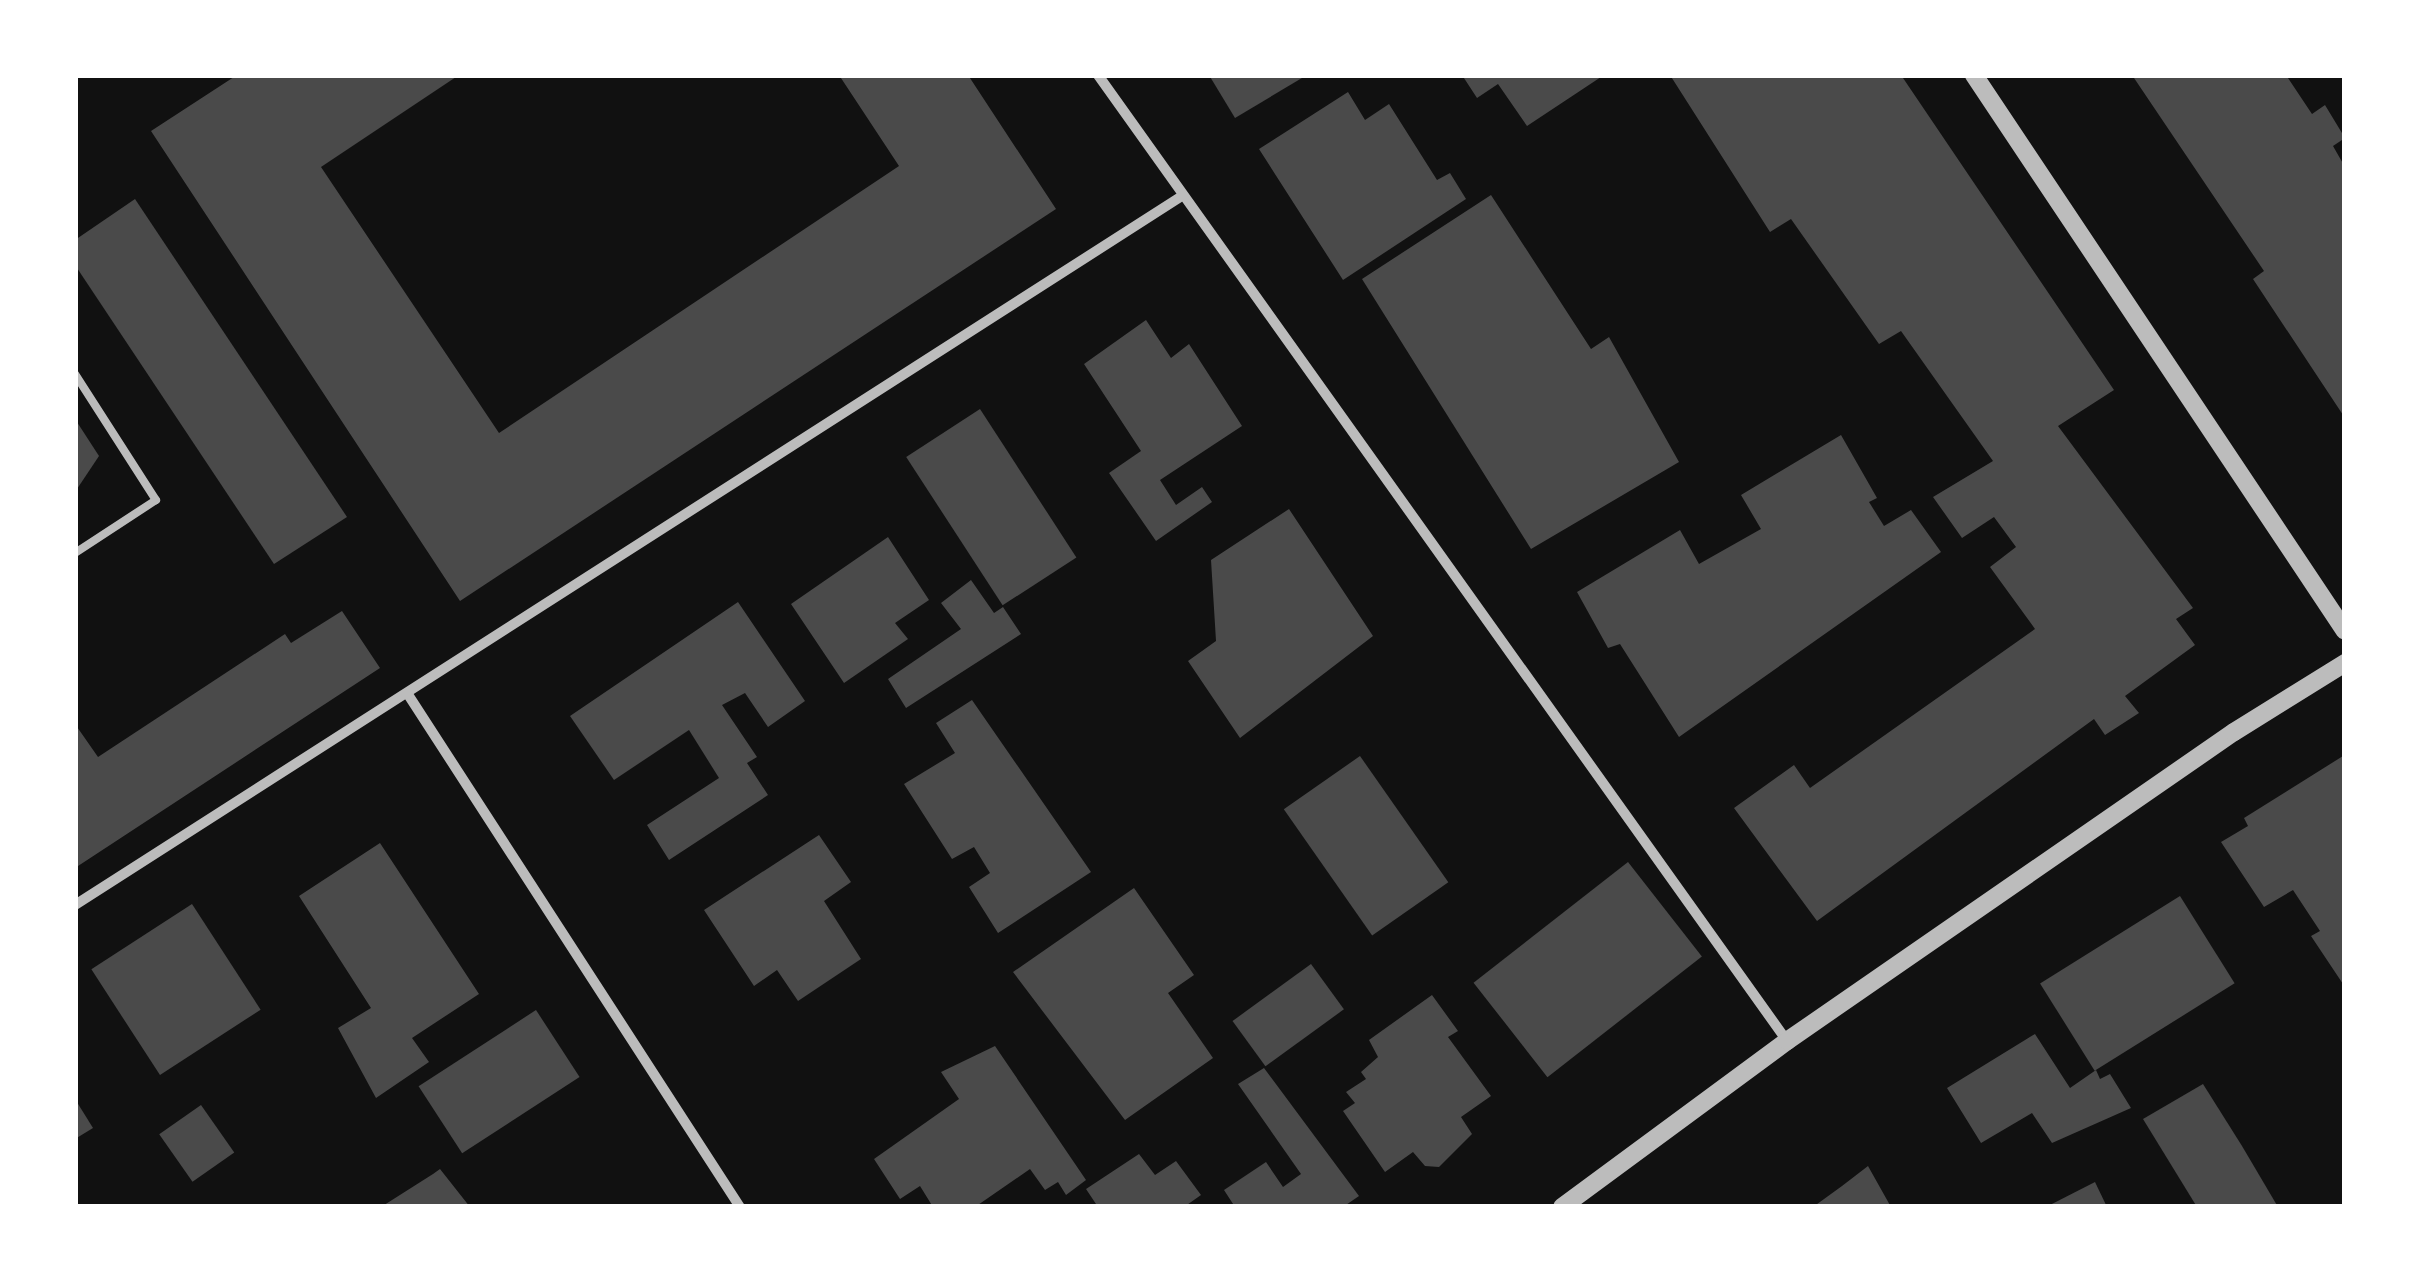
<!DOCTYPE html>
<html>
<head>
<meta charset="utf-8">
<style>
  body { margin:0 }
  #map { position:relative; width:2420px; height:1282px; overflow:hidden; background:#111; font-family:"Public Sans",sans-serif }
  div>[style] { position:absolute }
  .building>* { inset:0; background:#4a4a4a; transform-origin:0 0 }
  .service>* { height:8px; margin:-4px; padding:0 4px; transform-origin:4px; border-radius:4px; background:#bcbcbc }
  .minor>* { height:10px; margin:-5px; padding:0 5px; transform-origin:5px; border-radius:5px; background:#bcbcbc }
  .tertiary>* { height:18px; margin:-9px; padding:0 9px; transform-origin:9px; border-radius:9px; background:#bcbcbc }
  span { translate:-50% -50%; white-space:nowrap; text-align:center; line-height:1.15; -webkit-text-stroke:10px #fff; paint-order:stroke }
  .frame { position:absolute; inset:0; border:78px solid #fff; pointer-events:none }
</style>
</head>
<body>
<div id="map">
  <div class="building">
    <div style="clip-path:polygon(237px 75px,459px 75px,321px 167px,499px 433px,899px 166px,839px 75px,968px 75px,1056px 209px,460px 601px,151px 131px)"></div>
    <div style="clip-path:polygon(1209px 75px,1307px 75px,1235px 118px)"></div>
    <div style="clip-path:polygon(1462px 75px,1604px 75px,1527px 126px,1498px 84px,1477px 98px)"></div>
    <div style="clip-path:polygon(1670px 75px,1901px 75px,2114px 390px,2058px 426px,2193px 608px,2176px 619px,2195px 645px,2125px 696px,2139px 713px,2105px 735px,2094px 719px,1817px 921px,1734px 808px,1794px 765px,1810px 788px,2035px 629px,1990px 567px,2016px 547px,1994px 517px,1962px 538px,1933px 497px,1993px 461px,1901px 331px,1879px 344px,1791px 219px,1770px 232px)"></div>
    <div style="clip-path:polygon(2132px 75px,2286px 75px,2312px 114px,2325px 105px,2345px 138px,2333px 146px,2345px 167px,2345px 418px,2253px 279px,2264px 271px)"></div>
    <div style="clip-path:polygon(1348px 92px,1365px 120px,1389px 104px,1437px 180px,1450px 173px,1466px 199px,1343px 280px,1259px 149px)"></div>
    <div style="clip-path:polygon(1491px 195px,1591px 349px,1609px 337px,1679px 462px,1531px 549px,1362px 279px)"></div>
    <div style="clip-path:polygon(135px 199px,347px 517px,274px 564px,75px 265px,75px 240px)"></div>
    <div style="clip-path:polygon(1146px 320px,1171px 358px,1189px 344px,1242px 426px,1160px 480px,1176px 505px,1202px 487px,1212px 502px,1156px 541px,1109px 473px,1141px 451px,1084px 364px)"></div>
    <div style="left:980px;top:409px;width:177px;height:88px;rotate:57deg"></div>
    <div style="clip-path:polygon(75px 419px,99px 456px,75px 492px)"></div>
    <div style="clip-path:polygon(1841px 435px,1877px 498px,1869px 502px,1884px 526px,1911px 510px,1941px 552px,1679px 737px,1620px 644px,1608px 648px,1577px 592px,1680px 530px,1699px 564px,1761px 529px,1741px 495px)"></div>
    <div style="clip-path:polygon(1289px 509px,1373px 636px,1240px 738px,1188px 661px,1216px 641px,1211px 560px)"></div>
    <div style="clip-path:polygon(888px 537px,929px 600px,895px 623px,908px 639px,844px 683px,791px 604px)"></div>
    <div style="clip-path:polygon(971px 580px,994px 613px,1003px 607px,1021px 634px,906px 708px,888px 679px,961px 629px,941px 603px)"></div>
    <div style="clip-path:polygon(738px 602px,805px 701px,768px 727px,745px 693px,722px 705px,757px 757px,747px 763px,768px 795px,669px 860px,647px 825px,719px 778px,689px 730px,614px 780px,570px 716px)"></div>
    <div style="clip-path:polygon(342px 611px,380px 668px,75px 868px,75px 724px,98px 757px,285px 634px,291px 643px)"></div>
    <div style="clip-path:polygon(972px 700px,1091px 872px,998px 933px,969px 887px,990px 873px,974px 847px,952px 859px,904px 784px,955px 753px,936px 723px)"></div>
    <div style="left:1360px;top:756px;width:154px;height:93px;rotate:55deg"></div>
    <div style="clip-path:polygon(2343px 756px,2345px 758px,2345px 987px,2311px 936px,2320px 931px,2293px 890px,2264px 907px,2221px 842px,2248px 826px,2244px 818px)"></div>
    <div style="clip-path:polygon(819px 835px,851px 882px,824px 901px,861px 959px,798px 1001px,777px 970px,754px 986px,704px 910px)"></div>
    <div style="clip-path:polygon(380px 843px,479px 994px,412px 1038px,429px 1062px,376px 1098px,338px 1028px,371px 1008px,299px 896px)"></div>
    <div style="left:1628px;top:862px;width:120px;height:196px;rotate:52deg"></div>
    <div style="clip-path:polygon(1134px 888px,1194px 975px,1168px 993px,1213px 1058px,1125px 1120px,1013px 972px)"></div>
    <div style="left:2180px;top:896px;width:103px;height:165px;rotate:58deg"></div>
    <div style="left:192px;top:904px;width:126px;height:120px;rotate:57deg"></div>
    <div style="left:1311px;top:964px;width:56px;height:97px;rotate:54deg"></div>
    <div style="clip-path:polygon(1432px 995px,1458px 1031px,1448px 1037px,1491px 1096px,1461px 1117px,1472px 1134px,1439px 1167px,1425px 1166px,1413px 1152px,1385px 1172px,1343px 1111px,1355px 1103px,1346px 1092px,1366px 1079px,1361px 1072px,1378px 1057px,1369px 1040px)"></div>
    <div style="left:536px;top:1010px;width:80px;height:140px;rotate:57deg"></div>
    <div style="clip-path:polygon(2035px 1034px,2070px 1088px,2096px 1070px,2100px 1079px,2110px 1074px,2131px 1108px,2052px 1143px,2032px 1113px,1981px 1143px,1947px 1088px)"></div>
    <div style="clip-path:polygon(995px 1046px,1086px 1180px,1066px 1195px,1058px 1182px,1045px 1190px,1030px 1169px,975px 1207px,933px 1207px,920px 1186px,900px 1199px,874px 1159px,959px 1099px,941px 1072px)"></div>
    <div style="clip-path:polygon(1264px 1068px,1359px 1196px,1343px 1207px,1235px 1207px,1224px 1190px,1266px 1162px,1283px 1187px,1301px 1174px,1238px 1084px)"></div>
    <div style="clip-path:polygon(2203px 1084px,2242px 1146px,2278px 1207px,2197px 1207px,2143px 1119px)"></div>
    <div style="clip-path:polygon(75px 1099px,93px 1128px,75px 1139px)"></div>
    <div style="left:201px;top:1105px;width:58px;height:51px;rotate:55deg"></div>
    <div style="clip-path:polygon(1139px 1154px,1155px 1175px,1176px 1161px,1201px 1195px,1184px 1207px,1098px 1207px,1086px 1189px)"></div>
    <div style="clip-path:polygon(1868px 1166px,1891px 1207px,1813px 1207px,1842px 1186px)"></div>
    <div style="clip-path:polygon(440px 1169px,470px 1207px,381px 1207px,433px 1174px)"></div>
    <div style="clip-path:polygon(2095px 1182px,2107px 1207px,2046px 1207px)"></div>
  </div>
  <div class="service">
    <div style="left:75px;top:374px;width:150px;rotate:57.3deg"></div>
    <div style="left:156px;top:500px;width:97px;rotate:146.8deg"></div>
  </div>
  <div class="minor">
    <div style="left:1098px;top:75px;width:1187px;rotate:54.5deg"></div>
    <div style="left:409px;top:696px;width:609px;rotate:57.07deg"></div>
    <div style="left:75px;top:905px;width:1311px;rotate:-32.64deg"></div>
  </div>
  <div class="tertiary">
    <div style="left:1974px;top:75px;width:668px;rotate:56.29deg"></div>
    <div style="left:1562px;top:1207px;width:280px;rotate:-36.4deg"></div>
    <div style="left:1787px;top:1041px;width:543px;rotate:-34.66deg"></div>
    <div style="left:2234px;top:732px;width:131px;rotate:-31.9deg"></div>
  </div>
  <div class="frame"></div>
</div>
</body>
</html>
